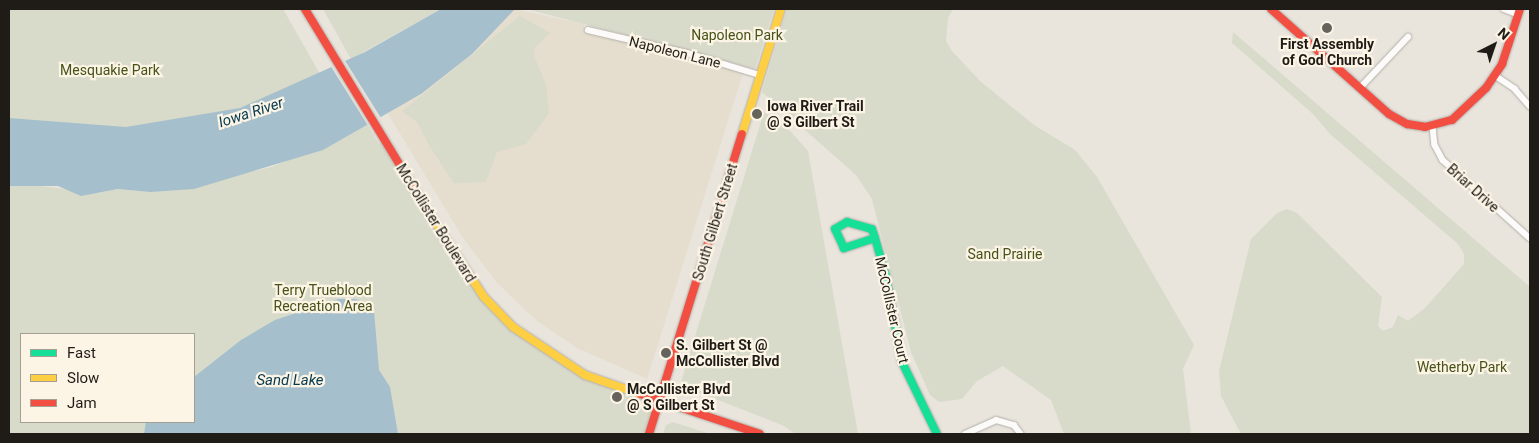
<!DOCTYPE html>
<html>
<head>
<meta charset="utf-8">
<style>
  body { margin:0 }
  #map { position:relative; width:1539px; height:443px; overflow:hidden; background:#e9e5dd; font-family:Roboto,sans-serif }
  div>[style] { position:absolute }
  .built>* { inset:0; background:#e5ddcd }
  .green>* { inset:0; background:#d8daca }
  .water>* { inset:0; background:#a6bfcc }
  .pier>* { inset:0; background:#e9e5dd; transform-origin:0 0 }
  .roads { filter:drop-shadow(0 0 1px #b3afa9) drop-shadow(0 0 1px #b3afa9) }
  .street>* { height:5.5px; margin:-2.75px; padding:0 2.75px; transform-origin:2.75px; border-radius:2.75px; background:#fcfbfa }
  .fast>* { height:8px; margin:-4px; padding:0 4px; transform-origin:4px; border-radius:4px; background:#16e098 }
  .slow>* { height:8px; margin:-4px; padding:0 4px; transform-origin:4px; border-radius:4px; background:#ffcf43 }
  .jam>* { height:8px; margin:-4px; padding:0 4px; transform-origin:4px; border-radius:4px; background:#f24e42 }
  .dots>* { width:14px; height:14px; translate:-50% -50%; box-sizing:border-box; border:2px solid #fcf4e5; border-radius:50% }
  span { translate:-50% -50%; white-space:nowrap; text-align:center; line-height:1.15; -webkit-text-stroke:4.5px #fcf4e5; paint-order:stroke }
  .park-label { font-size:14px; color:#475219 }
  .poi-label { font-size:14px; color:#1f1c17; font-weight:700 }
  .left { translate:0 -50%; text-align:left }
  .street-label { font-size:14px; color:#1f1c17 }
  .water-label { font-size:15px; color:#043a50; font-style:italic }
  .frame { position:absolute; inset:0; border:10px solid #1f1c17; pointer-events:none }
  .legend { position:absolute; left:20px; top:333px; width:175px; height:90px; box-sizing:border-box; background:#fcf4e5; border:1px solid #a49e93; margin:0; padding:6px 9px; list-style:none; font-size:15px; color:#1f1c17 }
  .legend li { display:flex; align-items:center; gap:10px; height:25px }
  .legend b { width:25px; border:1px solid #a49e93 }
  .north { position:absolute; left:1469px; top:20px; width:50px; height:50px; -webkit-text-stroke:4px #fcf4e5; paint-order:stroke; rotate:41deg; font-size:14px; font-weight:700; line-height:20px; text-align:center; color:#1f1c17 }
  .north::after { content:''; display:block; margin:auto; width:18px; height:22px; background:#1f1c17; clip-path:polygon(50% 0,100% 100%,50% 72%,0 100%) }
</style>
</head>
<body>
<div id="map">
  <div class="built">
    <div style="clip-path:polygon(515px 9px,584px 24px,584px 32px,743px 73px,647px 379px,577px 348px,537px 321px,497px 283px,463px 238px,387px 112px,421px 94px,472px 54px)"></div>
  </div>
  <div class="green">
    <div style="clip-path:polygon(9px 9px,283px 9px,324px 81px,243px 113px,174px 129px,9px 128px)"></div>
    <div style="clip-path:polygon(323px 9px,441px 9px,351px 59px)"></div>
    <div style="clip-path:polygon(527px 9px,774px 9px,755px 69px)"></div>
    <div style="clip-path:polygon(787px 9px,953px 9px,948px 18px,946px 41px,952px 51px,980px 81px,1034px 125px,1075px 150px,1097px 177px,1194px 345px,1183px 369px,1191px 434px,1064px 434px,1051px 400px,1003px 366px,977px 381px,962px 399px,939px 402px,930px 395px,911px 352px,872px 199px,856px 175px,762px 92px)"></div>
    <div style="clip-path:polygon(520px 16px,550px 33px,535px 47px,534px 56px,546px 84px,549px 113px,526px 144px,497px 152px,486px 182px,454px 183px,430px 147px,417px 122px,402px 111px)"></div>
    <div style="clip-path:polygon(1233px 32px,1530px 287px,1530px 434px,1241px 434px,1221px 396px,1219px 371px,1251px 239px,1277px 213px,1287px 209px,1297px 213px,1382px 297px,1378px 326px,1383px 331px,1393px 327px,1398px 315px,1408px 321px,1425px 308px,1464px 264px,1464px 254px,1458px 244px,1330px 134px,1314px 115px,1232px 43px)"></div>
    <div style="clip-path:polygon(764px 112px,783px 123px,808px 151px,858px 434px,795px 434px,784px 426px,680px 385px)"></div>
    <div style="clip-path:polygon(evenodd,367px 124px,379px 144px,385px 140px,433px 221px,498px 312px,568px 365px,661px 401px,649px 434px,9px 434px,9px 182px,98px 193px,118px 189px,150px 192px,272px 167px,367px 124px,21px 334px,194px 334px,194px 422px,21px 422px,21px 334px)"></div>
    <div style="clip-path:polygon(673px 422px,710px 434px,663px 434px,666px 425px)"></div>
  </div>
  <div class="water">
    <div style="clip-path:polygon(441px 9px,515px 9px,472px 54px,421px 94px,323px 150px,194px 189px,150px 192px,118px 189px,81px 196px,58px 186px,9px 186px,9px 118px,126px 127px,240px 108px,365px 52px)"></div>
    <div style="clip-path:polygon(338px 299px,356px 299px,374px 311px,379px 370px,390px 387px,398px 434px,144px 434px,146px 422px,194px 422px,194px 377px,241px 340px,275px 320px)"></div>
  </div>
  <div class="pier">
    <div style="left:344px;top:59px;width:70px;height:15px;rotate:58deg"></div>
  </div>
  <div class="roads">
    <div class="street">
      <div style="left:1504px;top:9px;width:14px;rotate:21deg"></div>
      <div style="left:588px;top:30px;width:102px;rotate:13.1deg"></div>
      <div style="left:687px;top:53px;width:76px;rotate:16.8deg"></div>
      <div style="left:1496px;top:76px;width:23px;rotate:34deg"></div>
      <div style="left:1515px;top:89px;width:23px;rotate:49deg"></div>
      <div style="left:1360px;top:88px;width:70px;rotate:-46.7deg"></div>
      <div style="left:1433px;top:127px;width:18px;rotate:84deg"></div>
      <div style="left:1435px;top:145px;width:17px;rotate:62deg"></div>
      <div style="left:1443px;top:160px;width:117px;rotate:41.9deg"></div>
      <div style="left:965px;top:434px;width:34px;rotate:-24deg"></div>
      <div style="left:996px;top:420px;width:19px;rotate:16deg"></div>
      <div style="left:1014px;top:425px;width:11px;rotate:52deg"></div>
    </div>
    <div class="fast">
      <div style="left:875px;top:238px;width:33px;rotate:162deg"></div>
      <div style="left:844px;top:248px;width:21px;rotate:-115deg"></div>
      <div style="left:835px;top:229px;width:14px;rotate:-30deg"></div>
      <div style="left:847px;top:222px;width:26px;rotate:16deg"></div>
      <div style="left:872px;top:229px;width:9px;rotate:72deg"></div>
      <div style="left:875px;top:238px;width:40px;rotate:74deg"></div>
      <div style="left:886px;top:276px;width:87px;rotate:79.5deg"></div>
      <div style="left:902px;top:362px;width:80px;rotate:64.1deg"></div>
    </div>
    <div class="slow">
      <div style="left:742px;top:134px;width:131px;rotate:-72.7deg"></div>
      <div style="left:427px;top:210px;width:104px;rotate:56.8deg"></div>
      <div style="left:484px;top:297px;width:42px;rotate:46deg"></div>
      <div style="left:513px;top:327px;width:87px;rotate:33.7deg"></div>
      <div style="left:585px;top:375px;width:58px;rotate:19.1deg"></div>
    </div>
    <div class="jam">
      <div style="left:305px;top:9px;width:235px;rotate:58.7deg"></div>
      <div style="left:1271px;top:9px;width:158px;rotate:41.7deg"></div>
      <div style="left:1389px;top:114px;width:21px;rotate:29deg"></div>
      <div style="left:1407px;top:124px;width:18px;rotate:9deg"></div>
      <div style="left:1425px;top:127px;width:28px;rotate:-15deg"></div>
      <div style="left:1452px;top:120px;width:47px;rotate:-43.3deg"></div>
      <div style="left:1486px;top:88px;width:29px;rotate:-56deg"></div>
      <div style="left:1502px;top:64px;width:58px;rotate:-71.9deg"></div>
      <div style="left:640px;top:394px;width:126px;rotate:18.4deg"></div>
      <div style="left:649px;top:434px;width:314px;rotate:-72.8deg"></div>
    </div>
  </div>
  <div class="dots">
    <div style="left:1327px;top:28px;background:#66625c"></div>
    <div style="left:757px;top:114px;background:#66625c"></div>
    <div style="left:666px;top:353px;background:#66625c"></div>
    <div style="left:617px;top:397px;background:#66625c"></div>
  </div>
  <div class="park-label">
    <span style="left:737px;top:35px">Napoleon Park</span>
    <span style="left:110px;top:70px">Mesquakie Park</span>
    <span style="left:1005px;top:254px">Sand Prairie</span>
    <span style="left:323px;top:298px">Terry Trueblood<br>Recreation Area</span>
    <span style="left:1462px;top:367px">Wetherby Park</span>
  </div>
  <div class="poi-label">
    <span style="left:1327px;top:52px">First Assembly<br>of God Church</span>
    <span class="left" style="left:767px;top:114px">Iowa River Trail<br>@ S Gilbert St</span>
    <span class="left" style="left:676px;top:353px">S. Gilbert St @<br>McCollister Blvd</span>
    <span class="left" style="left:627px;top:397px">McCollister Blvd<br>@ S Gilbert St</span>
  </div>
  <div class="street-label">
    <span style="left:675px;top:52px;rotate:14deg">Napoleon Lane</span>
    <span style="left:1473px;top:188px;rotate:42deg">Briar Drive</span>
    <span style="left:715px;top:222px;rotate:-73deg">South Gilbert Street</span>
    <span style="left:436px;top:223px;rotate:58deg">McCollister Boulevard</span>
    <span style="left:892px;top:310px;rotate:77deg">McCollister Court</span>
  </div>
  <div class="water-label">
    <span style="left:251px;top:113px;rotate:-18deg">Iowa River</span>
    <span style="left:290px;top:381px">Sand Lake</span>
  </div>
  <div class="frame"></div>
  <ul class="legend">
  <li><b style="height:6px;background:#16e098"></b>Fast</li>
  <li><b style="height:6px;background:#ffcf43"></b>Slow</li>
  <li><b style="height:6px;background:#f24e42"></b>Jam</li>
  </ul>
  <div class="north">N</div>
</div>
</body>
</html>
